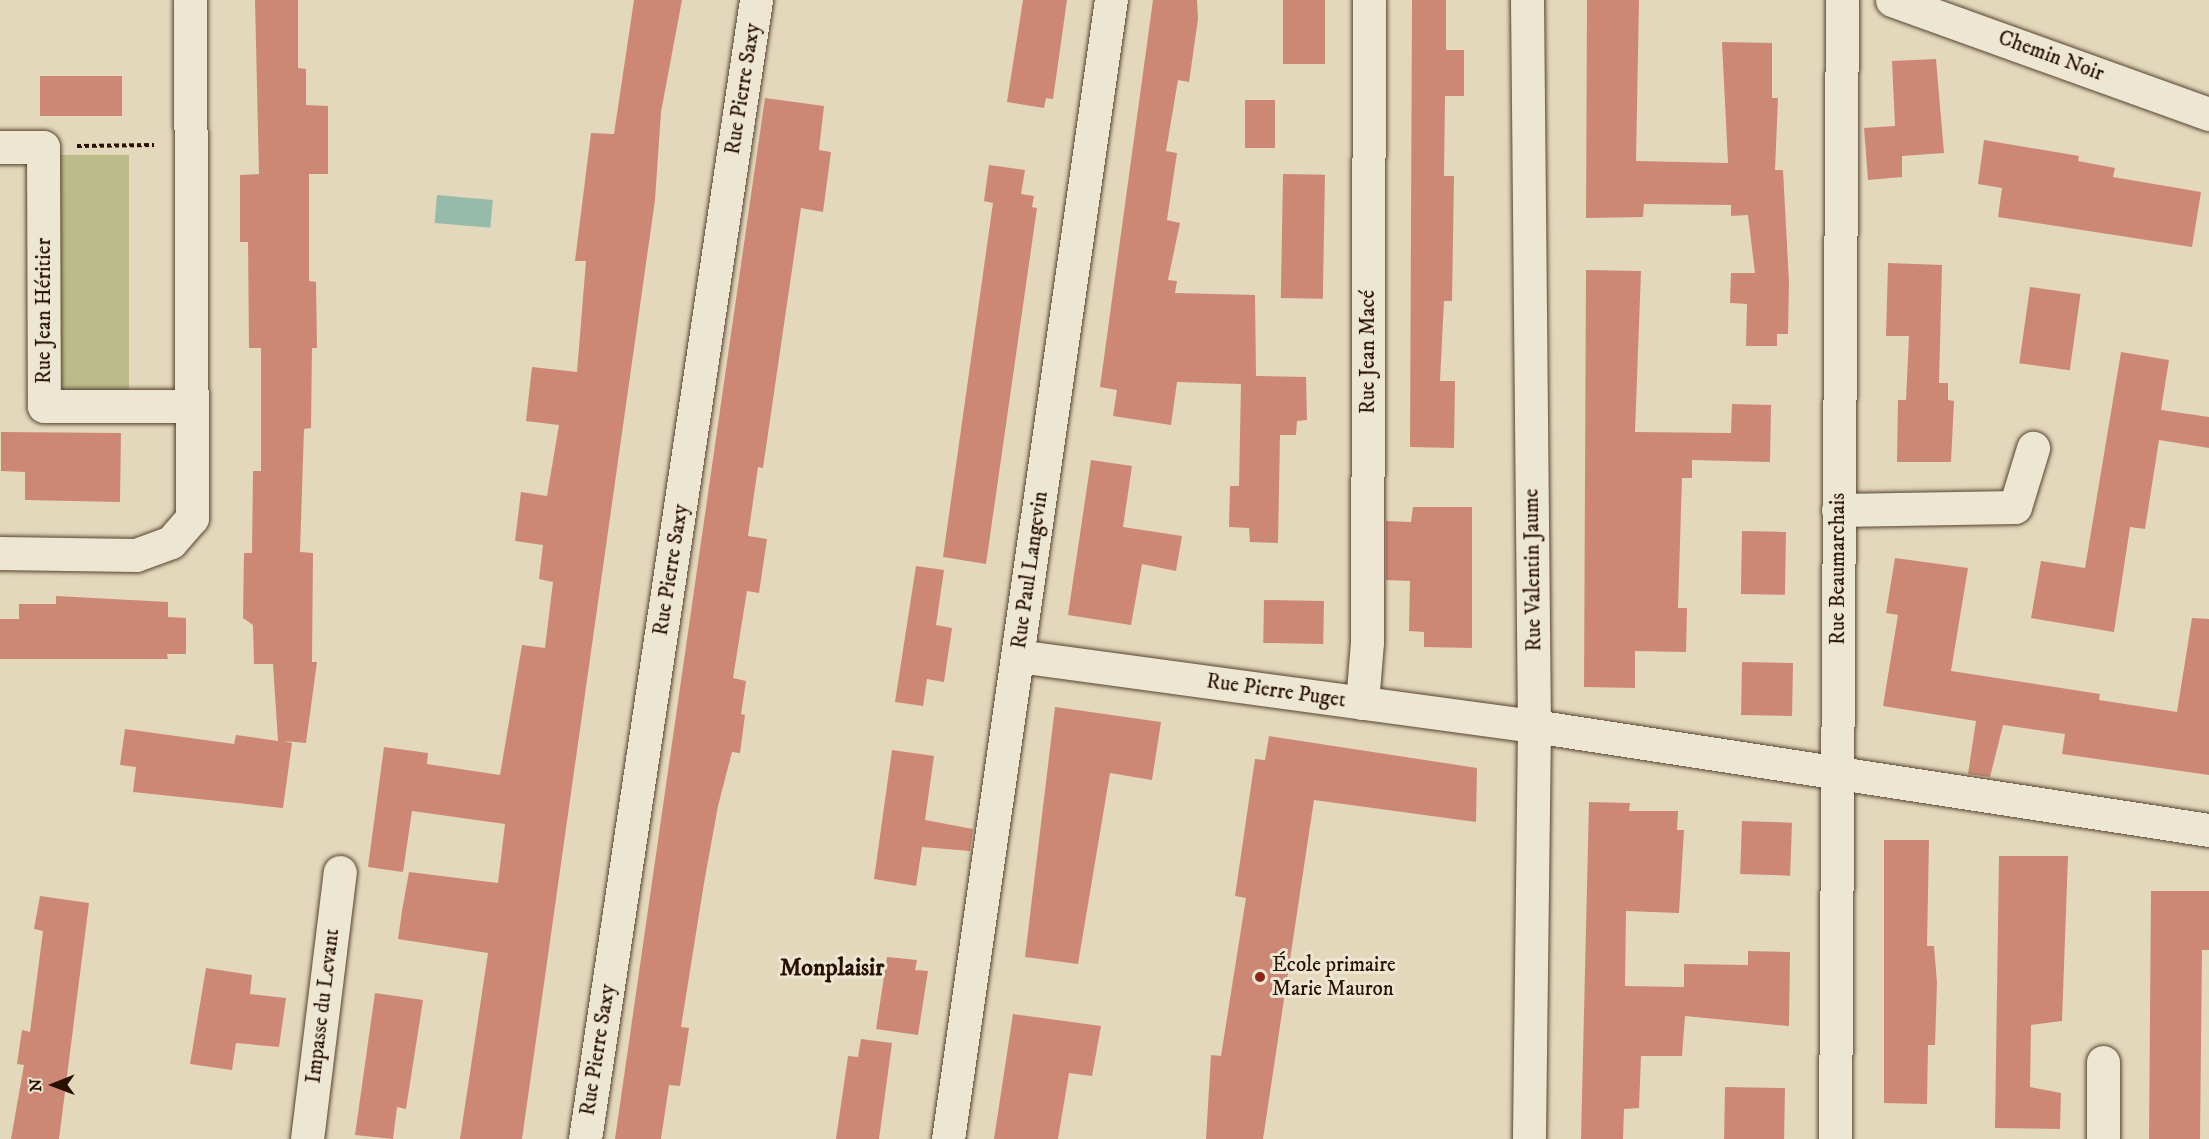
<!DOCTYPE html>
<html>
<head>
<meta charset="utf-8">
<style>
  body { margin:0 }
  #map { position:relative; width:2209px; height:1139px; overflow:hidden; background:#e3d8bc; font-family:"IM FELL DW Pica",serif }
  div>[style] { position:absolute }
  .green>* { inset:0; background:#bcbc8b; transform-origin:0 0 }
  .water>* { inset:0; background:#96bbab; transform-origin:0 0 }
  .building>* { inset:0; background:#cd8875; transform-origin:0 0 }
  .path>* { height:4px; margin-top:-2px; transform-origin:0; background:repeating-linear-gradient(90deg,#291100 0 4.5px,transparent 0 7.5px) }
  .roads { filter:drop-shadow(0 0 2px #58432f) drop-shadow(0 0 2px #58432f) }
  .minor>* { height:33px; margin:-16.5px; padding:0 16.5px; transform-origin:16.5px; border-radius:16.5px; background:#ede6d3 }
  .dots>* { width:16px; height:16px; translate:-50% -50%; box-sizing:border-box; border:3px solid #ede6d3; border-radius:50% }
  span { translate:-50% -50%; white-space:nowrap; text-align:center; line-height:1.15; -webkit-text-stroke:6px #ede6d3; paint-order:stroke }
  .street-label { font-size:21px; color:#291100 }
  .poi-label { font-size:21px; color:#291100 }
  .left { translate:0 -50%; text-align:left }
  .quarter-label { font-size:24px; color:#291100; font-weight:700 }
  .north { position:absolute; left:24px; top:1055px; width:60px; height:60px; -webkit-text-stroke:4px #ede6d3; paint-order:stroke; rotate:269deg; font-size:16px; font-weight:700; line-height:24px; text-align:center; color:#291100 }
  .north::after { content:''; display:block; margin:auto; width:21px; height:27px; background:#291100; clip-path:polygon(50% 0,100% 100%,50% 72%,0 100%) }
</style>
</head>
<body>
<div id="map">
  <div class="green">
    <div style="left:129px;top:155px;width:241px;height:74px;rotate:90deg"></div>
  </div>
  <div class="water">
    <div style="left:437px;top:195px;width:56px;height:28px;rotate:5deg"></div>
  </div>
  <div class="building">
    <div style="clip-path:polygon(255px 0,298px 0,298px 68px,306px 69px,306px 105px,328px 106px,328px 174px,309px 174px,309px 281px,316px 282px,317px 348px,312px 348px,311px 428px,304px 429px,300px 552px,313px 553px,312px 662px,317px 662px,306px 743px,284px 741px,292px 743px,283px 808px,133px 792px,136px 767px,120px 765px,125px 729px,234px 744px,236px 735px,278px 741px,273px 664px,254px 664px,253px 625px,243px 618px,244px 553px,252px 553px,253px 471px,261px 471px,261px 348px,249px 348px,248px 242px,240px 242px,240px 175px,259px 174px)"></div>
    <div style="clip-path:polygon(634px 0,682px 0,661px 112px,655px 200px,522px 1139px,460px 1139px,488px 953px,398px 939px,402px 911px,409px 872px,498px 883px,505px 824px,412px 811px,403px 872px,368px 867px,384px 747px,428px 753px,427px 764px,500px 775px,522px 645px,545px 648px,553px 582px,539px 579px,543px 545px,515px 541px,521px 492px,547px 496px,559px 425px,526px 421px,532px 367px,577px 372px,586px 261px,575px 261px,591px 133px,614px 134px)"></div>
    <div style="clip-path:polygon(1023px 0,1067px 0,1053px 99px,1046px 98px,1044px 108px,1007px 102px)"></div>
    <div style="clip-path:polygon(1153px 0,1197px 0,1198px 19px,1189px 82px,1178px 80px,1166px 151px,1177px 153px,1167px 220px,1180px 223px,1168px 280px,1177px 281px,1175px 293px,1255px 295px,1256px 376px,1306px 377px,1307px 420px,1297px 421px,1296px 435px,1280px 435px,1278px 543px,1250px 542px,1249px 528px,1229px 527px,1230px 486px,1239px 486px,1241px 384px,1177px 382px,1171px 425px,1113px 416px,1117px 390px,1100px 387px)"></div>
    <div style="left:1283px;top:0;width:42px;height:64px"></div>
    <div style="clip-path:polygon(1412px 0,1446px 0,1446px 50px,1464px 50px,1464px 96px,1445px 96px,1444px 176px,1454px 176px,1452px 301px,1444px 301px,1440px 381px,1455px 381px,1454px 448px,1410px 447px)"></div>
    <div style="clip-path:polygon(1587px 0,1639px 0,1636px 161px,1728px 163px,1722px 42px,1772px 43px,1772px 98px,1778px 98px,1775px 170px,1783px 170px,1789px 282px,1788px 334px,1777px 334px,1777px 346px,1746px 346px,1747px 304px,1730px 303px,1731px 273px,1755px 273px,1748px 215px,1731px 216px,1731px 205px,1644px 204px,1643px 217px,1586px 218px)"></div>
    <div style="clip-path:polygon(1936px 59px,1944px 153px,1902px 156px,1902px 177px,1868px 180px,1864px 128px,1895px 126px,1892px 61px)"></div>
    <div style="left:122px;top:76px;width:40px;height:82px;rotate:90deg"></div>
    <div style="clip-path:polygon(765px 98px,824px 106px,819px 150px,831px 152px,823px 212px,801px 208px,763px 468px,758px 467px,748px 536px,767px 539px,759px 593px,747px 591px,733px 678px,746px 681px,741px 714px,745px 715px,740px 753px,732px 752px,718px 806px,704px 883px,681px 1027px,689px 1028px,680px 1086px,669px 1085px,661px 1139px,615px 1139px)"></div>
    <div style="left:1245px;top:100px;width:30px;height:48px"></div>
    <div style="clip-path:polygon(1984px 140px,2079px 156px,2078px 161px,2115px 168px,2113px 177px,2201px 192px,2192px 247px,1998px 217px,2002px 188px,1978px 184px)"></div>
    <div style="clip-path:polygon(989px 165px,1025px 170px,1021px 194px,1034px 196px,1032px 207px,1037px 208px,986px 564px,943px 557px,993px 203px,984px 201px)"></div>
    <div style="left:1283px;top:174px;width:42px;height:124px;rotate:1deg"></div>
    <div style="clip-path:polygon(1888px 263px,1942px 265px,1939px 383px,1948px 383px,1948px 400px,1954px 401px,1951px 462px,1897px 462px,1898px 400px,1906px 400px,1909px 336px,1886px 336px)"></div>
    <div style="clip-path:polygon(1586px 270px,1641px 271px,1635px 432px,1731px 433px,1732px 404px,1771px 405px,1770px 462px,1692px 460px,1692px 478px,1682px 478px,1678px 608px,1687px 608px,1686px 652px,1635px 651px,1635px 688px,1584px 687px)"></div>
    <div style="left:2030px;top:287px;width:51px;height:77px;rotate:8deg"></div>
    <div style="clip-path:polygon(2121px 352px,2169px 360px,2161px 410px,2209px 417px,2209px 448px,2159px 440px,2145px 529px,2130px 527px,2114px 632px,2031px 618px,2041px 561px,2085px 568px)"></div>
    <div style="clip-path:polygon(1px 432px,121px 433px,120px 502px,25px 500px,25px 472px,1px 471px)"></div>
    <div style="clip-path:polygon(1091px 460px,1132px 466px,1123px 527px,1182px 536px,1176px 571px,1142px 564px,1131px 625px,1068px 615px)"></div>
    <div style="clip-path:polygon(1413px 507px,1472px 507px,1472px 648px,1424px 647px,1424px 632px,1409px 631px,1410px 581px,1386px 580px,1386px 521px,1411px 522px)"></div>
    <div style="left:1742px;top:531px;width:44px;height:63px;rotate:1deg"></div>
    <div style="clip-path:polygon(1895px 558px,1968px 568px,1951px 671px,2100px 694px,2099px 700px,2177px 712px,2192px 618px,2209px 619px,2209px 775px,2062px 754px,2065px 734px,2003px 725px,1990px 777px,1968px 774px,1976px 721px,1883px 706px,1898px 615px,1886px 613px)"></div>
    <div style="clip-path:polygon(916px 566px,944px 570px,936px 625px,952px 628px,944px 682px,927px 679px,923px 706px,895px 702px)"></div>
    <div style="clip-path:polygon(56px 596px,168px 602px,168px 617px,186px 618px,186px 654px,167px 654px,168px 659px,0 659px,0 619px,19px 619px,19px 604px,56px 604px)"></div>
    <div style="left:1264px;top:600px;width:60px;height:43px;rotate:1deg"></div>
    <div style="left:1742px;top:662px;width:51px;height:53px;rotate:1deg"></div>
    <div style="clip-path:polygon(1055px 707px,1161px 722px,1152px 780px,1110px 773px,1078px 964px,1025px 957px)"></div>
    <div style="clip-path:polygon(1269px 736px,1477px 768px,1476px 822px,1314px 800px,1263px 1139px,1206px 1139px,1211px 1055px,1221px 1056px,1246px 898px,1235px 896px,1255px 759px,1265px 760px)"></div>
    <div style="clip-path:polygon(892px 750px,934px 756px,925px 820px,973px 829px,970px 851px,922px 847px,916px 886px,874px 879px)"></div>
    <div style="clip-path:polygon(1589px 802px,1630px 803px,1629px 811px,1678px 811px,1677px 830px,1684px 830px,1679px 913px,1626px 911px,1625px 986px,1684px 987px,1684px 964px,1748px 965px,1748px 951px,1790px 952px,1789px 1026px,1685px 1016px,1682px 1056px,1641px 1056px,1639px 1108px,1624px 1109px,1623px 1139px,1581px 1139px)"></div>
    <div style="left:1742px;top:821px;width:50px;height:53px;rotate:2deg"></div>
    <div style="clip-path:polygon(1884px 840px,1929px 840px,1927px 946px,1934px 946px,1937px 983px,1935px 1045px,1928px 1045px,1927px 1104px,1884px 1103px)"></div>
    <div style="clip-path:polygon(1999px 856px,2068px 856px,2062px 1021px,2031px 1025px,2030px 1087px,2061px 1093px,2060px 1129px,1995px 1128px)"></div>
    <div style="clip-path:polygon(2151px 891px,2209px 891px,2209px 950px,2202px 950px,2200px 1139px,2149px 1139px)"></div>
    <div style="clip-path:polygon(40px 896px,89px 903px,59px 1139px,11px 1139px,24px 1065px,17px 1064px,22px 1030px,30px 1032px,43px 931px,34px 929px)"></div>
    <div style="clip-path:polygon(887px 957px,917px 960px,915px 970px,928px 971px,918px 1035px,876px 1029px)"></div>
    <div style="clip-path:polygon(206px 968px,252px 975px,250px 994px,286px 998px,279px 1047px,236px 1043px,232px 1070px,190px 1064px)"></div>
    <div style="clip-path:polygon(375px 993px,423px 1000px,406px 1109px,397px 1107px,393px 1139px,355px 1135px)"></div>
    <div style="clip-path:polygon(1013px 1014px,1101px 1026px,1092px 1076px,1069px 1073px,1058px 1139px,994px 1139px)"></div>
    <div style="clip-path:polygon(861px 1039px,892px 1043px,879px 1139px,836px 1139px,848px 1056px,858px 1057px)"></div>
    <div style="left:1725px;top:1087px;width:60px;height:52px;rotate:1deg"></div>
  </div>
  <div class="path">
    <div style="left:77px;top:146px;width:77px;rotate:-0.7deg"></div>
  </div>
  <div class="roads">
    <div class="minor">
      <div style="left:1527px;top:0;width:726px;rotate:89.45deg"></div>
      <div style="left:1534px;top:726px;width:413px;rotate:90.7deg"></div>
      <div style="left:1892px;top:0;width:337px;rotate:19.8deg"></div>
      <div style="left:0;top:147px;width:43px"></div>
      <div style="left:43px;top:147px;width:259px;rotate:89.8deg"></div>
      <div style="left:44px;top:406px;width:148px"></div>
      <div style="left:1838px;top:510px;width:177px;rotate:-1deg"></div>
      <div style="left:2015px;top:507px;width:62px;rotate:-73deg"></div>
      <div style="left:0;top:553px;width:136px;rotate:0.8deg"></div>
      <div style="left:136px;top:555px;width:37px;rotate:-20deg"></div>
      <div style="left:171px;top:542px;width:32px;rotate:-49deg"></div>
      <div style="left:192px;top:518px;width:518px;rotate:-90.22deg"></div>
      <div style="left:1018px;top:656px;width:521px;rotate:7.73deg"></div>
      <div style="left:1534px;top:726px;width:683px;rotate:8.76deg"></div>
      <div style="left:1362px;top:703px;width:61px;rotate:-85.3deg"></div>
      <div style="left:1367px;top:642px;width:642px;rotate:-89.82deg"></div>
      <div style="left:307px;top:1139px;width:269px;rotate:-83deg"></div>
      <div style="left:585px;top:1139px;width:1152px;rotate:-81.46deg"></div>
      <div style="left:948px;top:1139px;width:1151px;rotate:-81.86deg"></div>
      <div style="left:1835px;top:1139px;width:1139px;rotate:-89.65deg"></div>
      <div style="left:2103px;top:1139px;width:77px;rotate:-90deg"></div>
    </div>
  </div>
  <div class="dots">
    <div style="left:1260px;top:977px;background:#8f2418"></div>
  </div>
  <div class="street-label">
    <span style="left:2051px;top:56px;rotate:20deg">Chemin Noir</span>
    <span style="left:743px;top:89px;rotate:-81deg">Rue Pierre Saxy</span>
    <span style="left:44px;top:311px;rotate:-90deg">Rue Jean Héritier</span>
    <span style="left:1368px;top:352px;rotate:-90deg">Rue Jean Macé</span>
    <span style="left:1838px;top:569px;rotate:-90deg">Rue Beaumarchais</span>
    <span style="left:671px;top:570px;rotate:-81deg">Rue Pierre Saxy</span>
    <span style="left:1030px;top:570px;rotate:-82deg">Rue Paul Langevin</span>
    <span style="left:1533px;top:570px;rotate:-91deg">Rue Valentin Jaume</span>
    <span style="left:1276px;top:691px;rotate:8deg">Rue Pierre Puget</span>
    <span style="left:323px;top:1006px;rotate:-83deg">Impasse du Levant</span>
    <span style="left:598px;top:1050px;rotate:-81deg">Rue Pierre Saxy</span>
  </div>
  <div class="poi-label">
    <span class="left" style="left:1272px;top:977px">École primaire<br>Marie Mauron</span>
  </div>
  <div class="quarter-label">
    <span style="left:832px;top:969px">Monplaisir</span>
  </div>
  <div class="north">N</div>
</div>
</body>
</html>
